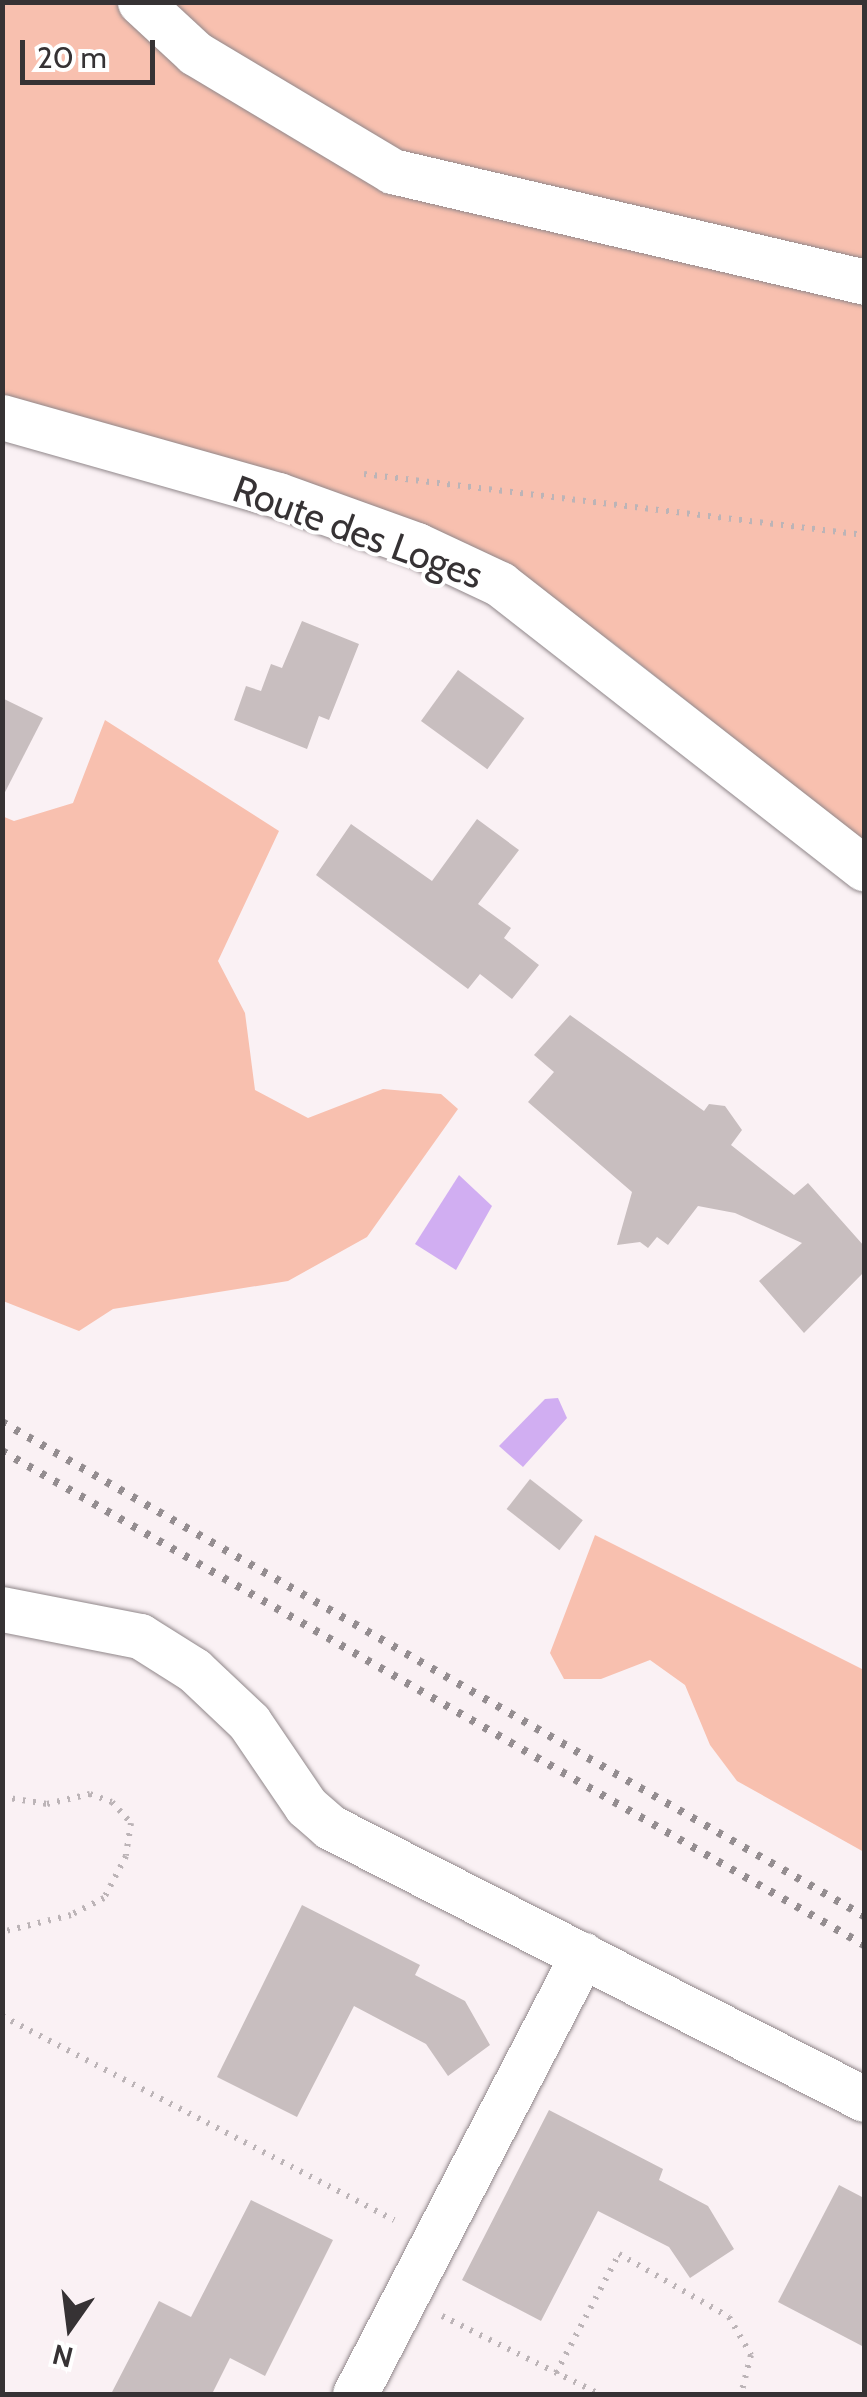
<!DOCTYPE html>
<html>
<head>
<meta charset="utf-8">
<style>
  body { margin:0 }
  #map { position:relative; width:867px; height:2397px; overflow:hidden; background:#faf1f4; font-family:Cabin,sans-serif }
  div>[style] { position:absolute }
  .green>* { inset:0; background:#f8c0af }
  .water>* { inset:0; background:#d1aef2 }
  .building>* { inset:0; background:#c8bebf; transform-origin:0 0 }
  .path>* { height:6px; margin-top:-3px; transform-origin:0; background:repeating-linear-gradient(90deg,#bcb4b7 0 2.5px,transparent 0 10.5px) }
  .roads { filter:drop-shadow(0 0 2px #90878a) drop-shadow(0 0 2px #90878a) }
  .minor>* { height:45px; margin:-22.5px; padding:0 22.5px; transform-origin:22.5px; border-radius:22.5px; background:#fff }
  .rail>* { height:8px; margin-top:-4px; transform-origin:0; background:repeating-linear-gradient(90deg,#948d90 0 5px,transparent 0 15px) }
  span { translate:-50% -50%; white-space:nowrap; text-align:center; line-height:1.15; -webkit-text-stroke:8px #fff; paint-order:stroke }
  .street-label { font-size:38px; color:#363234 }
  .frame { position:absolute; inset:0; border:5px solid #363234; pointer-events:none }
  .north { position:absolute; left:20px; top:2277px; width:100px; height:100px; -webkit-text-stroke:8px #fff; paint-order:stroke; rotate:194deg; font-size:28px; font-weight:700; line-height:40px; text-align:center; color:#363234 }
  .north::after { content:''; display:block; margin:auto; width:35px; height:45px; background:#363234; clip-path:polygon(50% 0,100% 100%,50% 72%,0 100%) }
  .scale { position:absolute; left:20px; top:40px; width:135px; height:45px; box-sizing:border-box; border:5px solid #363234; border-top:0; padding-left:12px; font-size:30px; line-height:35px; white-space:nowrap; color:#363234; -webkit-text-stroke:8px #fff; paint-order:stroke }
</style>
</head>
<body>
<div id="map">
  <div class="green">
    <div style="clip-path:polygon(3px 3px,864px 3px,864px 841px,612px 642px,480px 559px,3px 406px)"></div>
    <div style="clip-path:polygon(105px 720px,279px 831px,218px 961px,245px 1013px,255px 1090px,308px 1118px,383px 1089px,441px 1094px,458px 1109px,367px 1237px,288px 1281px,113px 1309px,79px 1331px,3px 1301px,2px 816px,14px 821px,73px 803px)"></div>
    <div style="clip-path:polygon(595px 1535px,864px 1670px,864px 1852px,737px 1781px,710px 1745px,685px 1685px,650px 1660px,601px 1679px,564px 1679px,550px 1653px)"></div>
  </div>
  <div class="water">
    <div style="clip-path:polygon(459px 1175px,492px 1206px,456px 1270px,415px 1244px)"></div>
    <div style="clip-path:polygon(558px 1398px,567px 1418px,523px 1467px,499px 1446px,545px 1399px)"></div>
  </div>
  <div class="building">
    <div style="clip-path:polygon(302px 621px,359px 644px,329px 720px,319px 716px,307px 749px,234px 720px,246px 686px,261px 691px,271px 664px,282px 668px)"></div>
    <div style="left:458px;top:670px;width:82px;height:63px;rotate:36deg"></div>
    <div style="clip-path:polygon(2px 698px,43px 718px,2px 798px)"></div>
    <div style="clip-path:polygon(477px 819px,519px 850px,478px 904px,511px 928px,504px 938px,539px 965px,512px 999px,480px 974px,468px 989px,316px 875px,351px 824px,432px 881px)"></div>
    <div style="clip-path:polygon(570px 1015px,704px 1111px,709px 1104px,725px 1106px,742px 1130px,731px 1145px,794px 1195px,808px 1183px,864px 1246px,864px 1272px,804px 1333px,759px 1281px,802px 1243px,735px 1213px,698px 1206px,668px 1245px,657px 1237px,648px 1248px,640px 1242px,617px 1245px,632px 1192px,528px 1102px,554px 1072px,534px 1055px)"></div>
    <div style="left:530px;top:1479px;width:67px;height:38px;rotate:38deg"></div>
    <div style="clip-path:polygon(302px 1905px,420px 1965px,415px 1975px,465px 2001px,490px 2045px,448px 2076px,426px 2044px,354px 2006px,297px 2117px,217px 2077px)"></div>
    <div style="clip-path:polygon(549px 2110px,663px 2169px,659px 2180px,708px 2206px,734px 2249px,690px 2278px,669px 2247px,598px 2211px,541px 2321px,462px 2280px)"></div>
    <div style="clip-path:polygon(839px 2185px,864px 2198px,864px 2347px,778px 2302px)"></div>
    <div style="clip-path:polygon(251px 2200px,333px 2240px,265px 2376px,230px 2358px,212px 2394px,111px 2394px,159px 2301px,191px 2317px)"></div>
  </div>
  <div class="path">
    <div style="left:364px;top:474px;width:504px;rotate:6.96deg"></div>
    <div style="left:2px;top:1797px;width:46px;rotate:8.8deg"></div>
    <div style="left:47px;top:1804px;width:44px;rotate:-13.1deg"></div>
    <div style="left:90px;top:1794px;width:23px;rotate:20deg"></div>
    <div style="left:112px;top:1802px;width:28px;rotate:48deg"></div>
    <div style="left:131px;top:1823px;width:33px;rotate:99deg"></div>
    <div style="left:126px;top:1856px;width:47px;rotate:117.6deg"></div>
    <div style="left:104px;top:1898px;width:37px;rotate:153deg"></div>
    <div style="left:71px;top:1915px;width:71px;rotate:166.2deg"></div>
    <div style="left:2px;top:2016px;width:442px;rotate:27.5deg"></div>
    <div style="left:442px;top:2316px;width:175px;rotate:26.4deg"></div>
    <div style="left:556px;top:2373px;width:135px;rotate:-62.1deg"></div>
    <div style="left:619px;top:2254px;width:127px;rotate:29.8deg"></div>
    <div style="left:729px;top:2317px;width:44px;rotate:59.9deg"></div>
    <div style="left:751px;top:2355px;width:40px;rotate:104.4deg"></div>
  </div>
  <div class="roads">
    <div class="minor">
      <div style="left:140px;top:2px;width:75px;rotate:42.8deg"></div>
      <div style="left:195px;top:53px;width:230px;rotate:30.9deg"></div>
      <div style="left:392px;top:171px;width:485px;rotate:13.2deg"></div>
      <div style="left:2px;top:417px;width:287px;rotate:15.8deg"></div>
      <div style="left:278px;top:495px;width:148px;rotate:19.8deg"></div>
      <div style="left:417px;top:545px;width:92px;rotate:25.2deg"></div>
      <div style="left:500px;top:584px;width:462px;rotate:38deg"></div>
      <div style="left:2px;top:1609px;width:141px;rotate:11.1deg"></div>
      <div style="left:140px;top:1636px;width:64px;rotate:32.2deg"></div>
      <div style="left:194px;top:1670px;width:76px;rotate:43.4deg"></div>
      <div style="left:249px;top:1722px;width:102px;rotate:55.8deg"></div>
      <div style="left:306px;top:1806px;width:32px;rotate:41deg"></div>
      <div style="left:330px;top:1827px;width:599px;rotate:26.99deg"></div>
      <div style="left:355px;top:2394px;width:495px;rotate:-62.6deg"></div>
    </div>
  </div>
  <div class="rail">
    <div style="left:2px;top:1422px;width:994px;rotate:29.82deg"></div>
    <div style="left:2px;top:1451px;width:994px;rotate:29.82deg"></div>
  </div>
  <div class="street-label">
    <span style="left:358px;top:532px;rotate:20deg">Route des Loges</span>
  </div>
  <div class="frame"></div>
  <div class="north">N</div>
  <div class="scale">20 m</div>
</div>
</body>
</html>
